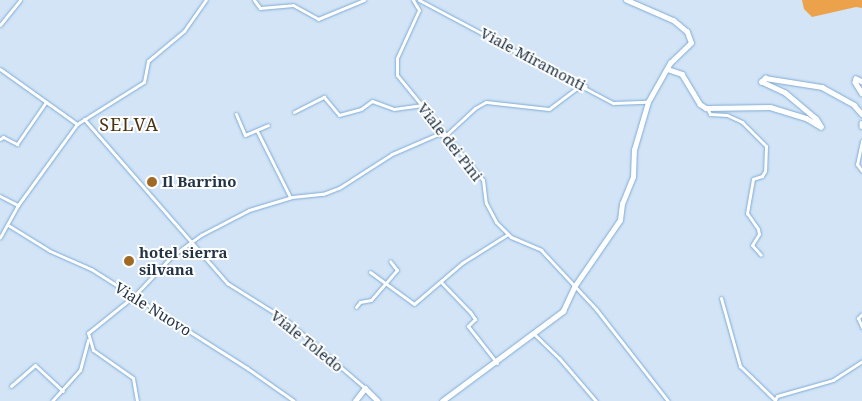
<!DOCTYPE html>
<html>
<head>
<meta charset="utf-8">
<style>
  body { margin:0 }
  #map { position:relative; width:862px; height:401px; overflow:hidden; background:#d2e4f6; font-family:"Noto Serif",serif }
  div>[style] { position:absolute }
  .green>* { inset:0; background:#eba24b }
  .roads { filter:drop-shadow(0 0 1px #7eaad5) drop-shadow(0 0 1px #7eaad5) }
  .minor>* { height:3px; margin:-1.5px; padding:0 1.5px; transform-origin:1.5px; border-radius:1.5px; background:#fff }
  .tertiary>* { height:4.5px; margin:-2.25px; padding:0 2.25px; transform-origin:2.25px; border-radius:2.25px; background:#fff }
  .dots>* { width:14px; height:14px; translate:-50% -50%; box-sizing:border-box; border:2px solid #fff; border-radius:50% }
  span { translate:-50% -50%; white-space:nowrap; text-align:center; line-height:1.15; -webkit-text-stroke:4px #fff; paint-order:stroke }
  .street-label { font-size:15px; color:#223446 }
  .poi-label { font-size:15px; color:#223446; font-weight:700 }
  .left { translate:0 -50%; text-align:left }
  .quarter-label { font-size:18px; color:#4d3313; letter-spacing:1px }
</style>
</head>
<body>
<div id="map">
  <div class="green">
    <div style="clip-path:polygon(802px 0,862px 0,862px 8px,856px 7px,812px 17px,804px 9px)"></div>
  </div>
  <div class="roads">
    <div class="minor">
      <div style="left:254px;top:0;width:10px;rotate:53deg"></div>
      <div style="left:260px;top:8px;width:33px;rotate:-5deg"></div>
      <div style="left:293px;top:5px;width:29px;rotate:29deg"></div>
      <div style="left:318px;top:19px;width:50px;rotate:-22.4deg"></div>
      <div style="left:413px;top:0;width:12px;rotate:59deg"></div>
      <div style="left:419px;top:10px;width:53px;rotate:114.6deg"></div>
      <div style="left:397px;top:58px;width:17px;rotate:90deg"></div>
      <div style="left:397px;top:75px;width:136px;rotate:50.7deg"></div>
      <div style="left:483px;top:180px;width:23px;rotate:83deg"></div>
      <div style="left:486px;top:203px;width:21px;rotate:62deg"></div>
      <div style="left:496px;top:222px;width:21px;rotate:45deg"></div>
      <div style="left:511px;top:237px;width:33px;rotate:23deg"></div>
      <div style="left:541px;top:250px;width:81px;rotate:47deg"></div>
      <div style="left:596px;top:309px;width:117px;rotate:52deg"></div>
      <div style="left:419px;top:0;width:220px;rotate:28deg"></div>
      <div style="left:613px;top:103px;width:35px;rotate:-2deg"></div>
      <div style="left:0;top:25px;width:32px;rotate:-51deg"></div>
      <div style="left:0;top:69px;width:95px;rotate:35.5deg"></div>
      <div style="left:707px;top:108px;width:7px;rotate:63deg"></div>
      <div style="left:710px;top:114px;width:17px;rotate:3deg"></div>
      <div style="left:727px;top:115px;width:17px;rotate:25deg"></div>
      <div style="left:742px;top:122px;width:34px;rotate:45deg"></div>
      <div style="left:766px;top:146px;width:25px;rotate:92deg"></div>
      <div style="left:765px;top:171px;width:6px;rotate:121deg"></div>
      <div style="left:762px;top:176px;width:9px;rotate:162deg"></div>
      <div style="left:753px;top:179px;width:35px;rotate:100deg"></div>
      <div style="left:747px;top:213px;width:19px;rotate:55deg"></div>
      <div style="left:758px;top:229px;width:5px;rotate:79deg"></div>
      <div style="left:759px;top:234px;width:13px;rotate:122deg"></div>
      <div style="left:752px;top:245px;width:13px;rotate:48deg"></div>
      <div style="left:294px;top:112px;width:34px;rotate:-27deg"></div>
      <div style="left:324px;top:97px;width:23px;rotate:50deg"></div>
      <div style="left:339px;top:115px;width:23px;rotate:-15deg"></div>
      <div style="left:361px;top:109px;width:14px;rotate:-36deg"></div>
      <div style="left:372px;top:101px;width:23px;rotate:20deg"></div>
      <div style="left:394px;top:109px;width:27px;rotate:-8deg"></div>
      <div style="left:236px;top:114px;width:23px;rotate:67deg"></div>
      <div style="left:245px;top:135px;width:25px;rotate:-23deg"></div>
      <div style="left:84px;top:119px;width:218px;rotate:48.9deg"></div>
      <div style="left:227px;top:283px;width:70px;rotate:32.1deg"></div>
      <div style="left:286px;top:320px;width:104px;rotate:40.7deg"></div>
      <div style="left:257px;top:131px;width:74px;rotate:63.4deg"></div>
      <div style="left:445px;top:136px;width:41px;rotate:-43deg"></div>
      <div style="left:475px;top:108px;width:13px;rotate:-29deg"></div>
      <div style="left:486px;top:102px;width:63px;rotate:6.3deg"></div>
      <div style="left:549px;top:109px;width:34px;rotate:-37deg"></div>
      <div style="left:576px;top:89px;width:10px;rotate:-17deg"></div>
      <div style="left:0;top:139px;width:4px;rotate:-34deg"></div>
      <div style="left:3px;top:137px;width:16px;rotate:27deg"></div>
      <div style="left:17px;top:144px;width:51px;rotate:-55.4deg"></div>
      <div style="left:862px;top:141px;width:24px;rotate:102deg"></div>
      <div style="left:857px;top:164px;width:9px;rotate:54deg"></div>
      <div style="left:0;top:196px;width:20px;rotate:27deg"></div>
      <div style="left:18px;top:205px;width:37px;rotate:119deg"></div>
      <div style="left:18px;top:205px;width:100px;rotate:-53.9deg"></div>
      <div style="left:77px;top:124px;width:79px;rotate:-32.1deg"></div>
      <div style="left:144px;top:82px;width:21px;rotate:-79deg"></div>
      <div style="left:148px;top:61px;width:47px;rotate:-39.8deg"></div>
      <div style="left:184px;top:31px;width:38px;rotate:-55deg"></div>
      <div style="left:8px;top:225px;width:49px;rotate:31.8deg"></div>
      <div style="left:50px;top:251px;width:45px;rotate:23.7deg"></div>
      <div style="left:91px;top:269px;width:185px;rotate:32.4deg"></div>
      <div style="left:247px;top:368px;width:57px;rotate:35.1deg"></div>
      <div style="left:370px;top:272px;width:54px;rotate:36deg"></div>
      <div style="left:414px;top:304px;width:63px;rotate:-40.5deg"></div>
      <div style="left:462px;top:263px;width:54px;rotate:-32.2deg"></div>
      <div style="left:441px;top:282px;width:42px;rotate:46deg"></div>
      <div style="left:470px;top:312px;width:9px;rotate:54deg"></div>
      <div style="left:475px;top:319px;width:10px;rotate:135deg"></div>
      <div style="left:468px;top:326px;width:47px;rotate:51.9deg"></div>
      <div style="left:721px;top:298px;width:71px;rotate:74.4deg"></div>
      <div style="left:740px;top:366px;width:49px;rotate:44.2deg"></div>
      <div style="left:356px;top:307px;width:6px;rotate:-51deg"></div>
      <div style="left:360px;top:302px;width:11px;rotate:-10deg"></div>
      <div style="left:371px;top:300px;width:40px;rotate:-49deg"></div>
      <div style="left:397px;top:270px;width:11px;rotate:-128deg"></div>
      <div style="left:862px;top:314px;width:6px;rotate:135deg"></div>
      <div style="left:858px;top:318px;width:10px;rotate:66deg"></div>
      <div style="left:533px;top:333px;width:36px;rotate:44deg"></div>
      <div style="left:559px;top:358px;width:57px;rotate:49.3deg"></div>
      <div style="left:11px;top:386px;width:32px;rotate:-41deg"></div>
      <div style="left:35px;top:365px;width:38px;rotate:43deg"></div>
      <div style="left:775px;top:400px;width:4px;rotate:-63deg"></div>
      <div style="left:777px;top:396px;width:58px;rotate:-15.9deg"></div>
      <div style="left:833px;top:380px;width:35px;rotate:-33deg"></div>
      <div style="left:52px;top:401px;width:42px;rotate:-47.9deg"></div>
      <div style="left:80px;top:370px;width:31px;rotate:-75deg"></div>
      <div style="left:137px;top:401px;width:23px;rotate:-100deg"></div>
      <div style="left:133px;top:378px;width:49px;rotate:-145deg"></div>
      <div style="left:93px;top:350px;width:18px;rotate:-106deg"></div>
      <div style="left:88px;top:333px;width:59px;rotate:-38.8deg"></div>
      <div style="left:134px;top:296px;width:55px;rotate:-46.5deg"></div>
      <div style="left:172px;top:256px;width:36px;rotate:-36deg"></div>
      <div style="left:201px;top:235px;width:54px;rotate:-27.5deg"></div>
      <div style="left:249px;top:210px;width:45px;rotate:-16.8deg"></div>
      <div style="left:292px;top:197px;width:31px;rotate:-6deg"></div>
      <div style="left:323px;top:194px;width:17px;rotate:-21deg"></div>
      <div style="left:339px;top:188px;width:63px;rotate:-32.7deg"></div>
      <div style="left:392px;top:154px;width:50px;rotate:-23.5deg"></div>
      <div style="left:438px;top:134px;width:7px;rotate:16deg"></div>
    </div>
    <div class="tertiary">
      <div style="left:667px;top:69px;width:16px;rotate:18deg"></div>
      <div style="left:682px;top:74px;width:35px;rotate:59deg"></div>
      <div style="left:700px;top:104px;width:7px;rotate:34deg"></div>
      <div style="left:706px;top:108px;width:64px;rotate:-0.9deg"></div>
      <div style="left:770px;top:107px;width:38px;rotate:17deg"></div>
      <div style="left:806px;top:118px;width:17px;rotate:31deg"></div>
      <div style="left:821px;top:127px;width:9px;rotate:-122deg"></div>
      <div style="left:816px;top:119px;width:40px;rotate:-140deg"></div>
      <div style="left:785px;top:93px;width:26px;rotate:-155deg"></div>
      <div style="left:761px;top:82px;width:6px;rotate:-45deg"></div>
      <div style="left:765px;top:78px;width:58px;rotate:9deg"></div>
      <div style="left:822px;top:87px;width:37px;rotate:29deg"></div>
      <div style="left:854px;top:105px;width:12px;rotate:48deg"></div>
      <div style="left:862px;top:82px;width:7px;rotate:-153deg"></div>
      <div style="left:856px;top:79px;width:3px;rotate:108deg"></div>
      <div style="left:855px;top:82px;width:13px;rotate:58deg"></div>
      <div style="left:862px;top:123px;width:3px;rotate:90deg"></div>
      <div style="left:355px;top:401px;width:16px;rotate:-52deg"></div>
      <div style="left:365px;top:388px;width:18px;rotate:45deg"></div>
      <div style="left:442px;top:401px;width:151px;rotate:-36.6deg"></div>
      <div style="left:563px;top:311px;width:26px;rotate:-65deg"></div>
      <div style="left:574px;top:287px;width:81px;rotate:-55.5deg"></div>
      <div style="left:620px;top:220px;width:16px;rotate:-83deg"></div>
      <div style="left:622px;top:204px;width:29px;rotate:-68deg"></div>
      <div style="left:633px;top:177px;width:27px;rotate:-88deg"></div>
      <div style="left:634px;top:150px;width:50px;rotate:-73.7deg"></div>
      <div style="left:648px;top:102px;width:45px;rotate:-60.6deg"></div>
      <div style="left:670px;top:63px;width:29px;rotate:-44deg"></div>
      <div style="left:691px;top:43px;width:12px;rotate:-110deg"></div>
      <div style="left:687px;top:32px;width:17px;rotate:-140deg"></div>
      <div style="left:674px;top:21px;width:52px;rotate:-156.4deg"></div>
    </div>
  </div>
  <div class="dots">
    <div style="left:152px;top:182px;background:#a06924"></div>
    <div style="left:129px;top:261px;background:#a06924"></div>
  </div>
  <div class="street-label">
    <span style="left:533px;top:59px;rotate:28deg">Viale Miramonti</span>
    <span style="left:450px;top:142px;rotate:52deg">Viale dei Pini</span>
    <span style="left:153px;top:309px;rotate:32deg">Viale Nuovo</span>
    <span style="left:307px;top:341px;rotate:39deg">Viale Toledo</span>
  </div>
  <div class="poi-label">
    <span class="left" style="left:162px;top:182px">Il Barrino</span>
    <span class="left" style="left:139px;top:261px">hotel sierra<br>silvana</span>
  </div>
  <div class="quarter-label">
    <span style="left:129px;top:124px">SELVA</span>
  </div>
</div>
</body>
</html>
